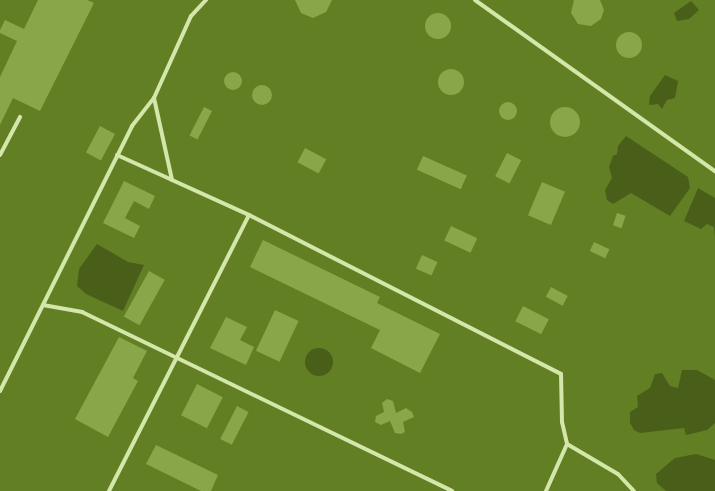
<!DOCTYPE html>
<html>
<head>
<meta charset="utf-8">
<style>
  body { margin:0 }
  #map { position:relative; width:715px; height:491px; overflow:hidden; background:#627f24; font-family:Lato,sans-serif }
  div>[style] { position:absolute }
  .water>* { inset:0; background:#495f19 }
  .round { border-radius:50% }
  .building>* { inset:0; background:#89a648; transform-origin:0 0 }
  .service>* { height:4px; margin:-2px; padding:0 2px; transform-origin:2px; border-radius:2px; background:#d4e6aa }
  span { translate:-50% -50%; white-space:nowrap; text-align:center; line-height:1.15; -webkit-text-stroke:5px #627f24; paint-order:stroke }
</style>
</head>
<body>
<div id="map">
  <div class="water">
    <div style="clip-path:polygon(691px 1px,699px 10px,689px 19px,677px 21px,674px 13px)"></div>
    <div style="clip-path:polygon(665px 75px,678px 81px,675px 98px,667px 100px,662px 109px,658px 104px,649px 105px,650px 96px)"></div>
    <div style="clip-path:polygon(626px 136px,688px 177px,690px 188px,670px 216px,631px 193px,613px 204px,607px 200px,605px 190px,612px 178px,609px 167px,613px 156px,617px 154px,618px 146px)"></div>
    <div style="clip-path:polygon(698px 188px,715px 198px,715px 238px,714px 227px,707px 224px,701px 229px,684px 221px)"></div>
    <div style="clip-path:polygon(97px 244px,128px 262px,144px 265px,123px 311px,86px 294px,77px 286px,79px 269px)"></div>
    <div class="round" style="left:305px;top:348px;width:28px;height:28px"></div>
    <div style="clip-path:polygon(682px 370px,697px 370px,715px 380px,715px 423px,707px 430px,686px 435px,684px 428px,640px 433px,634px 430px,630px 423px,630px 412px,638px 407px,637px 396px,650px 388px,655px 374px,662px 373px,670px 386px,678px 388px)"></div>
    <div style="clip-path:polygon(696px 454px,715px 460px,715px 491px,666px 491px,657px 483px,656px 474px,675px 458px)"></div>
  </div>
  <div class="building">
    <div style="clip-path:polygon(38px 0,87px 0,94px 3px,40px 111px,13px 98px,0 125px,0 77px,17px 41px,0 33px,0 30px,5px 20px,24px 29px)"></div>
    <div style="clip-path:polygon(295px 0,332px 0,326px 12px,313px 18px,301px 13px)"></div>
    <div style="clip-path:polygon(574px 0,600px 0,604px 10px,601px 19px,591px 26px,578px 24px,571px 13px)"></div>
    <div class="round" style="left:425px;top:13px;width:26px;height:26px"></div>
    <div class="round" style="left:616px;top:32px;width:26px;height:26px"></div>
    <div class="round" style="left:438px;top:69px;width:26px;height:26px"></div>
    <div class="round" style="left:224px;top:72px;width:18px;height:18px"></div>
    <div class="round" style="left:252px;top:85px;width:20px;height:20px"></div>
    <div class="round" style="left:499px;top:102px;width:18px;height:18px"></div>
    <div class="round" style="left:550px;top:107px;width:30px;height:30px"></div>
    <div style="left:204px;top:107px;width:9px;height:32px;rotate:27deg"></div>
    <div style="left:100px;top:126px;width:17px;height:30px;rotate:28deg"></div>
    <div style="left:305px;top:148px;width:24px;height:16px;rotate:28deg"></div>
    <div style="left:507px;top:153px;width:16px;height:26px;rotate:27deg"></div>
    <div style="left:423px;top:156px;width:48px;height:15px;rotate:24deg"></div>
    <div style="clip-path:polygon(124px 181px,155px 196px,149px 209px,134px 201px,125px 218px,140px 226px,134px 238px,103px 223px)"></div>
    <div style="left:542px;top:182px;width:25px;height:36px;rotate:23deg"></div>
    <div style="left:617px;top:213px;width:9px;height:13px;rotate:18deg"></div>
    <div style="left:451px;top:226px;width:29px;height:16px;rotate:25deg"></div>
    <div style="clip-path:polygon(263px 240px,380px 297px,377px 303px,440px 334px,420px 373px,371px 348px,380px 330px,250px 267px)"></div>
    <div style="left:594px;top:242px;width:17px;height:10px;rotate:25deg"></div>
    <div style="left:422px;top:255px;width:17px;height:15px;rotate:24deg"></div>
    <div style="left:149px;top:271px;width:18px;height:52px;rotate:29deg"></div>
    <div style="left:551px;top:287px;width:19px;height:11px;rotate:28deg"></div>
    <div style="left:523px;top:306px;width:29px;height:17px;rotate:27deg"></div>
    <div style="left:275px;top:310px;width:26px;height:45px;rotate:25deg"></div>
    <div style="clip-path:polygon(226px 317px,247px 327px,240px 340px,254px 347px,246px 365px,210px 348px)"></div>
    <div style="clip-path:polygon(119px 337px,147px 351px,133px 378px,138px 381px,108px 437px,75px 419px)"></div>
    <div style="left:197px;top:384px;width:29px;height:35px;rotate:27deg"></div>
    <div style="clip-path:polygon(387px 399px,393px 401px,396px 413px,406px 408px,412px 412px,414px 417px,403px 422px,405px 432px,401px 434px,395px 433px,390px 421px,381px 425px,375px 422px,376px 416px,384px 412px,382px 403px)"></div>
    <div style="left:237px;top:406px;width:13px;height:37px;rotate:27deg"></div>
    <div style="clip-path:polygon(156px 445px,218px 475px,211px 491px,201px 491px,146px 464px)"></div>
  </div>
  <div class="service">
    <div style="left:206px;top:0;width:22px;rotate:133deg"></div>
    <div style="left:191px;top:16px;width:90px;rotate:114.3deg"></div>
    <div style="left:154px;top:98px;width:84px;rotate:77.6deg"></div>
    <div style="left:172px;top:180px;width:85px;rotate:24.4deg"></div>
    <div style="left:249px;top:215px;width:350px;rotate:27deg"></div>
    <div style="left:561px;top:374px;width:48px;rotate:88.8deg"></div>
    <div style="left:562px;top:422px;width:23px;rotate:77deg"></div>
    <div style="left:567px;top:444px;width:59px;rotate:30.5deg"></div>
    <div style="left:618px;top:474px;width:23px;rotate:47deg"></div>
    <div style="left:475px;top:0;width:295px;rotate:35.5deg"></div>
    <div style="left:0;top:155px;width:43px;rotate:-62.2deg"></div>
    <div style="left:117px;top:155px;width:60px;rotate:24.4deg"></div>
    <div style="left:43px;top:305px;width:40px;rotate:10deg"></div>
    <div style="left:82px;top:312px;width:411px;rotate:25.8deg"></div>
    <div style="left:0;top:391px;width:296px;rotate:-63.5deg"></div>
    <div style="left:132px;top:126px;width:36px;rotate:-52deg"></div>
    <div style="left:109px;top:491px;width:309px;rotate:-63.1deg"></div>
    <div style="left:546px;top:491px;width:51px;rotate:-65.9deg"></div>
  </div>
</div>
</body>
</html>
